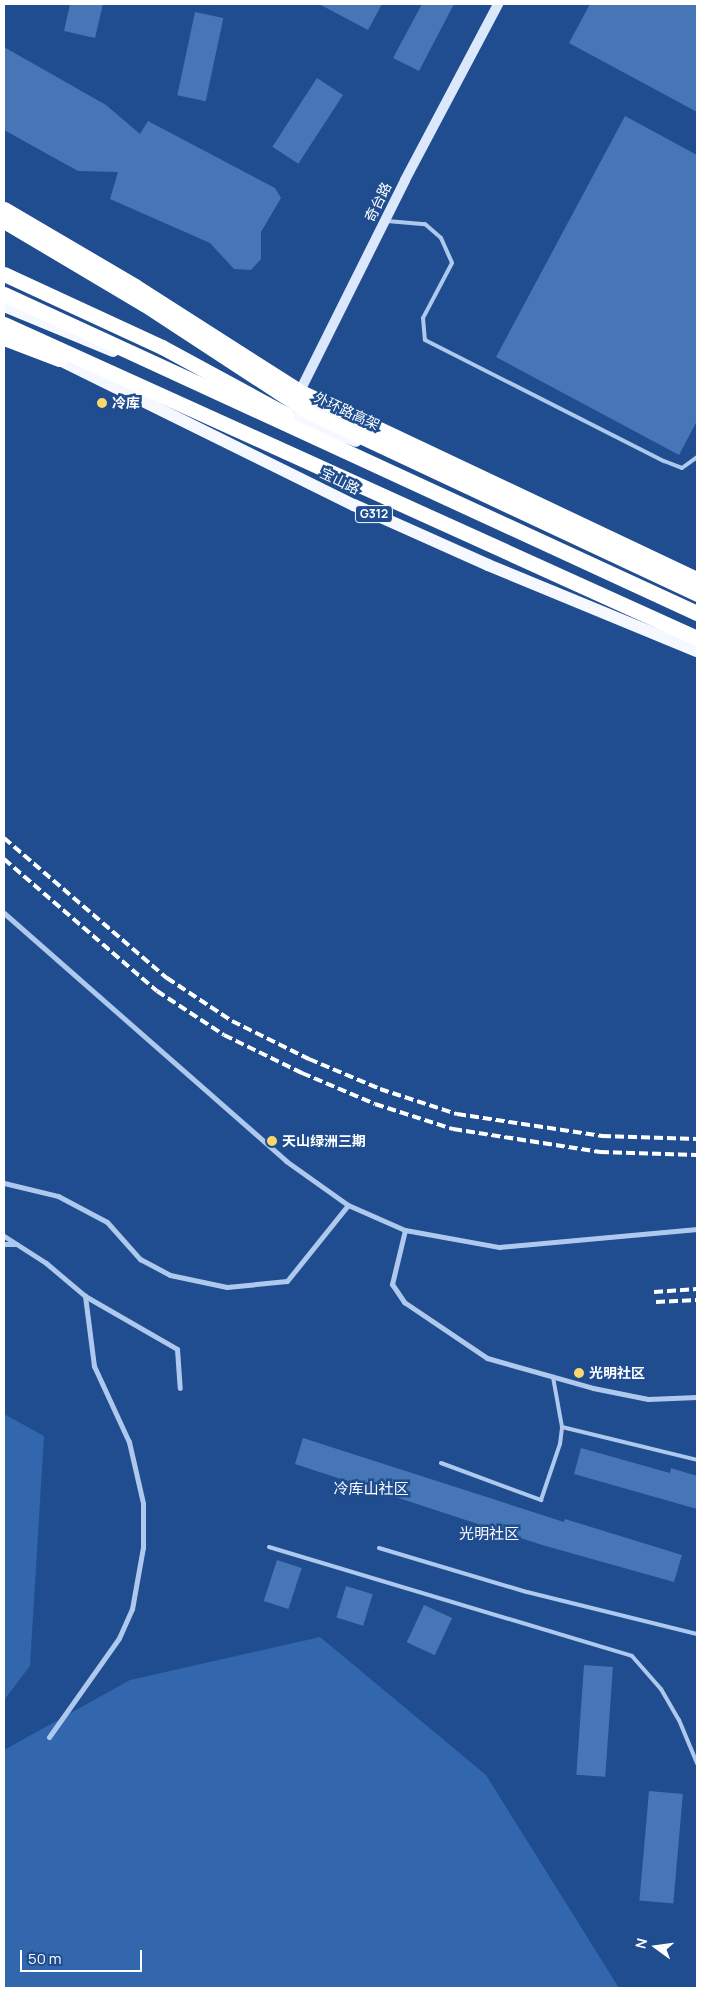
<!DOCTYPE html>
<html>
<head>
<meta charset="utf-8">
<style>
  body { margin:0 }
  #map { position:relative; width:701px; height:1992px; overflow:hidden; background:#1f4d8f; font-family:Manrope,"Noto Sans SC",sans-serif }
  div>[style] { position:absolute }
  .green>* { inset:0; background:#3266ad }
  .building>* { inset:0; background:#4776b7; transform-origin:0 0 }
  .lane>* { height:4px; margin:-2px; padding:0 2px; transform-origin:2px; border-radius:2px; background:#aec9ed }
  .street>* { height:5px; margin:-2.5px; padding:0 2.5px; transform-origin:2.5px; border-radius:2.5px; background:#aec9ed }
  .secondary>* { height:10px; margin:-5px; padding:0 5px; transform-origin:5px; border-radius:5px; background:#dbe7fa }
  .primary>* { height:12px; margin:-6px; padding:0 6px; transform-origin:6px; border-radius:6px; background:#f5f8ff }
  .highway>* { height:15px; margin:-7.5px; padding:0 7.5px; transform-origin:7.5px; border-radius:7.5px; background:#fff }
  .rail>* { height:4px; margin-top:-2px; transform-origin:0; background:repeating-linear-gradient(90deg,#fff 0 9px,transparent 0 13px) }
  .highway-bridge>* { height:15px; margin:-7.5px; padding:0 7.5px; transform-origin:7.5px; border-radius:7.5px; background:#fff }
  .dots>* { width:14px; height:14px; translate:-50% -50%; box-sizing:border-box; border:2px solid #1f4d8f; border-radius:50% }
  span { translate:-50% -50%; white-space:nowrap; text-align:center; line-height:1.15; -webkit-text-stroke:5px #1f4d8f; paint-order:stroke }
  .shield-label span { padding:1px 4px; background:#1f4d8f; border:1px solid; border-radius:4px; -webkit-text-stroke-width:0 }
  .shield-label { font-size:12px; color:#fff; font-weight:700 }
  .street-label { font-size:14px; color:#fff }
  .poi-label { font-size:14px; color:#fff; font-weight:700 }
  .left { translate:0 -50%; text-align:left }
  .neighbourhood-label { font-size:15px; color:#fff }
  .frame { position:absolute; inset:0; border:5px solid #fff; pointer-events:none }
  .north { position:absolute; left:631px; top:1922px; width:50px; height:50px; -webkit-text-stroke:4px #1f4d8f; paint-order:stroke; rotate:284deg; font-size:14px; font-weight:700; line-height:20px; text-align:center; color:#fff }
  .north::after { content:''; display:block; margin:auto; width:18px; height:22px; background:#fff; clip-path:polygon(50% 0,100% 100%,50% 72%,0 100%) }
  .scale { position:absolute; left:20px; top:1950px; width:122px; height:22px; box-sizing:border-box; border:2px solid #fff; border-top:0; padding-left:6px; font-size:15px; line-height:18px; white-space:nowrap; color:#fff; -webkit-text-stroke:4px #1f4d8f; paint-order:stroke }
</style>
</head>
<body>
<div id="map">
  <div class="green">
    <div style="clip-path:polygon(4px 1414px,44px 1436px,30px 1666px,4px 1700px)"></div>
    <div style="clip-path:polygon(320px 1637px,486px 1775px,619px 1988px,4px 1988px,4px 1750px,130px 1680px)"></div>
  </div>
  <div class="building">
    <div style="clip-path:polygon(70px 4px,103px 4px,95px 38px,64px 31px)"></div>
    <div style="clip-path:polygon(319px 4px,382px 4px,368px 30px)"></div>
    <div style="clip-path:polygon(422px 4px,454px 4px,419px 71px,393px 58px)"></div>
    <div style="clip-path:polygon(590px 4px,697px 4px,697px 112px,569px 43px)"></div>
    <div style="left:195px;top:12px;width:29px;height:85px;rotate:12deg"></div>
    <div style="clip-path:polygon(4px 47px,106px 105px,140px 134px,148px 121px,275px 188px,281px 198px,261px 232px,261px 259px,251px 270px,234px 269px,210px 243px,110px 199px,118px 172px,78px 171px,4px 130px)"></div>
    <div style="left:317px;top:78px;width:31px;height:82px;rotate:33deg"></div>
    <div style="clip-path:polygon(625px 116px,697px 155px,697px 421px,679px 455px,496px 357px)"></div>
    <div style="clip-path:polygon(303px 1438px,564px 1522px,565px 1519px,682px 1555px,674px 1582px,542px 1545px,295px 1464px)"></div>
    <div style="clip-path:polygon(581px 1448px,670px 1473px,671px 1468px,697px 1476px,697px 1509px,574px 1474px)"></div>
    <div style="left:277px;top:1560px;width:26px;height:43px;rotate:18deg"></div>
    <div style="left:346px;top:1586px;width:28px;height:33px;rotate:17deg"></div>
    <div style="left:424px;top:1605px;width:31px;height:41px;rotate:25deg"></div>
    <div style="left:584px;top:1665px;width:29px;height:110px;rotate:4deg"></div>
    <div style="left:649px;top:1791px;width:34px;height:110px;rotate:5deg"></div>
  </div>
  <div class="lane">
    <div style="left:387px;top:221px;width:38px;rotate:5deg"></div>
    <div style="left:425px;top:224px;width:21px;rotate:41deg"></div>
    <div style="left:441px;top:238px;width:27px;rotate:66deg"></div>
    <div style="left:452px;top:263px;width:62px;rotate:117.8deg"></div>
    <div style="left:423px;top:318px;width:22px;rotate:85deg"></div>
    <div style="left:425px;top:340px;width:268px;rotate:26.9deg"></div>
    <div style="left:664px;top:461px;width:19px;rotate:21deg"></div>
    <div style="left:682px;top:468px;width:19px;rotate:-36deg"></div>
    <div style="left:562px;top:1427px;width:139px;rotate:13.7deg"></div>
    <div style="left:441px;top:1463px;width:107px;rotate:20.3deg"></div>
    <div style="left:541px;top:1500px;width:59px;rotate:-71.3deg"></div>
    <div style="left:560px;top:1444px;width:17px;rotate:-83deg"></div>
    <div style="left:562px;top:1427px;width:51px;rotate:-100.2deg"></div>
    <div style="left:269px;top:1547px;width:379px;rotate:16.7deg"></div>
    <div style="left:632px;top:1656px;width:44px;rotate:48.7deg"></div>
    <div style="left:661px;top:1689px;width:36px;rotate:60deg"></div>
    <div style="left:679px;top:1720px;width:47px;rotate:67.3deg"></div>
    <div style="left:379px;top:1548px;width:154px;rotate:16.6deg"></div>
    <div style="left:527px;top:1592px;width:175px;rotate:13.9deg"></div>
  </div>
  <div class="street">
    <div style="left:4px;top:913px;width:376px;rotate:41.3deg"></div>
    <div style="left:286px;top:1161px;width:76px;rotate:35.4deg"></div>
    <div style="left:348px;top:1205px;width:62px;rotate:23.7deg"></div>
    <div style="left:405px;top:1230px;width:96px;rotate:10.3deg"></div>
    <div style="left:499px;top:1247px;width:199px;rotate:-5.2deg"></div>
    <div style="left:4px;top:1183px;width:56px;rotate:13.5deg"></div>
    <div style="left:58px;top:1196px;width:55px;rotate:28deg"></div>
    <div style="left:107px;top:1222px;width:50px;rotate:48.3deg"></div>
    <div style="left:140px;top:1259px;width:34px;rotate:28deg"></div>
    <div style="left:170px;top:1275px;width:58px;rotate:11.9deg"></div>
    <div style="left:227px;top:1287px;width:60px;rotate:-5.7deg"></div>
    <div style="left:287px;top:1281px;width:97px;rotate:-51.2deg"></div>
    <div style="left:405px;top:1230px;width:56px;rotate:103.5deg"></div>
    <div style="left:392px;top:1284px;width:22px;rotate:56deg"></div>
    <div style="left:404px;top:1302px;width:100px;rotate:34deg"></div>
    <div style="left:487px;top:1358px;width:110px;rotate:15.8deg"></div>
    <div style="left:593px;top:1388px;width:56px;rotate:11.3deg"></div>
    <div style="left:648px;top:1399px;width:49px;rotate:-2.3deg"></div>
    <div style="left:4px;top:1236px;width:50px;rotate:32.7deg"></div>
    <div style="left:46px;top:1263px;width:51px;rotate:40.2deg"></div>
    <div style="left:85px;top:1296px;width:106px;rotate:29.9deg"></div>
    <div style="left:177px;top:1349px;width:39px;rotate:86deg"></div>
    <div style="left:4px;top:1244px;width:12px"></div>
    <div style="left:49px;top:1737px;width:121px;rotate:-54.7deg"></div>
    <div style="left:119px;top:1638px;width:32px;rotate:-66deg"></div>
    <div style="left:132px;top:1609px;width:63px;rotate:-79.9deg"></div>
    <div style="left:143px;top:1547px;width:44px;rotate:-90deg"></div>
    <div style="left:143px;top:1503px;width:63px;rotate:-102.9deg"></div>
    <div style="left:129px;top:1442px;width:84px;rotate:-114.7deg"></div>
    <div style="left:94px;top:1366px;width:71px;rotate:-97.3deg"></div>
  </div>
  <div class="secondary">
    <div style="left:297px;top:397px;width:242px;rotate:-63.5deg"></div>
    <div style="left:405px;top:180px;width:199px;rotate:-62.1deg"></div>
  </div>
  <div class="primary">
    <div style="left:4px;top:306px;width:118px;rotate:22.4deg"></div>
    <div style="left:52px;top:356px;width:337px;rotate:26.3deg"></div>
    <div style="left:354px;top:505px;width:147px;rotate:24.1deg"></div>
    <div style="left:488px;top:565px;width:226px;rotate:22.4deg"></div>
    <div style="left:279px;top:412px;width:82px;rotate:20.6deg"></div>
  </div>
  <div class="highway">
    <div style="left:4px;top:274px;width:174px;rotate:24.8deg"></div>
    <div style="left:162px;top:347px;width:142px;rotate:28.5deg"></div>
    <div style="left:4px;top:324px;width:761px;rotate:24.38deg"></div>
    <div style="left:4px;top:338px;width:59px;rotate:20.9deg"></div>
  </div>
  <div class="rail">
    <div style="left:4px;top:838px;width:215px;rotate:40.7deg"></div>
    <div style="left:167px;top:978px;width:78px;rotate:33.5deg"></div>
    <div style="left:232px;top:1021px;width:86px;rotate:26.3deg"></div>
    <div style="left:309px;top:1059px;width:77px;rotate:22.9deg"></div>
    <div style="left:380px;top:1089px;width:81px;rotate:18deg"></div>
    <div style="left:457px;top:1114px;width:147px;rotate:8.6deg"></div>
    <div style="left:602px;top:1136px;width:95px;rotate:1.8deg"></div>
    <div style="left:4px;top:859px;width:202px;rotate:40.8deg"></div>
    <div style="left:157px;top:991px;width:80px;rotate:33.3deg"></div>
    <div style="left:224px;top:1035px;width:87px;rotate:26deg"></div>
    <div style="left:302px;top:1073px;width:79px;rotate:23deg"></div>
    <div style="left:375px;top:1104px;width:82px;rotate:17.8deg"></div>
    <div style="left:453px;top:1129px;width:149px;rotate:8.9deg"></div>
    <div style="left:600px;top:1152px;width:97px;rotate:1.8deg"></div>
    <div style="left:654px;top:1292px;width:43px;rotate:-4deg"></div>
    <div style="left:656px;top:1302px;width:41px;rotate:-2.8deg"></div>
  </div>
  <div class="highway-bridge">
    <div style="left:4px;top:209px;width:152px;rotate:30.4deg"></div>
    <div style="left:135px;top:286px;width:197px;rotate:32.6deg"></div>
    <div style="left:301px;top:392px;width:438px;rotate:25.3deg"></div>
    <div style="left:4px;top:221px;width:163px;rotate:30.7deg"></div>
    <div style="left:144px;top:304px;width:197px;rotate:33.2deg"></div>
    <div style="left:309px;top:412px;width:429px;rotate:25.1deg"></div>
    <div style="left:4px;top:294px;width:763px;rotate:24.72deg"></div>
  </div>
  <div class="dots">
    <div style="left:102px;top:403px;background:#fbd76e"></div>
    <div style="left:272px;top:1141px;background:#fbd76e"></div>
    <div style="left:579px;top:1373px;background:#fbd76e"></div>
  </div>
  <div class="shield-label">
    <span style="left:374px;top:514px">G312</span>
  </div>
  <div class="street-label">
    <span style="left:378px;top:202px;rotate:-64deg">奇台路</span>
    <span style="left:347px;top:411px;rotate:25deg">外环路高架</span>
    <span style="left:340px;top:481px;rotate:26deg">宝山路</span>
  </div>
  <div class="poi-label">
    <span class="left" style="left:112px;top:403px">冷库</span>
    <span class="left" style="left:282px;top:1141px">天山绿洲三期</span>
    <span class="left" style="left:589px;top:1373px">光明社区</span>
  </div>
  <div class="neighbourhood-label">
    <span style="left:371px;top:1489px">冷库山社区</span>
    <span style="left:489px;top:1534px">光明社区</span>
  </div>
  <div class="frame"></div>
  <div class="north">N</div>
  <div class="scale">50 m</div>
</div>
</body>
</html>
